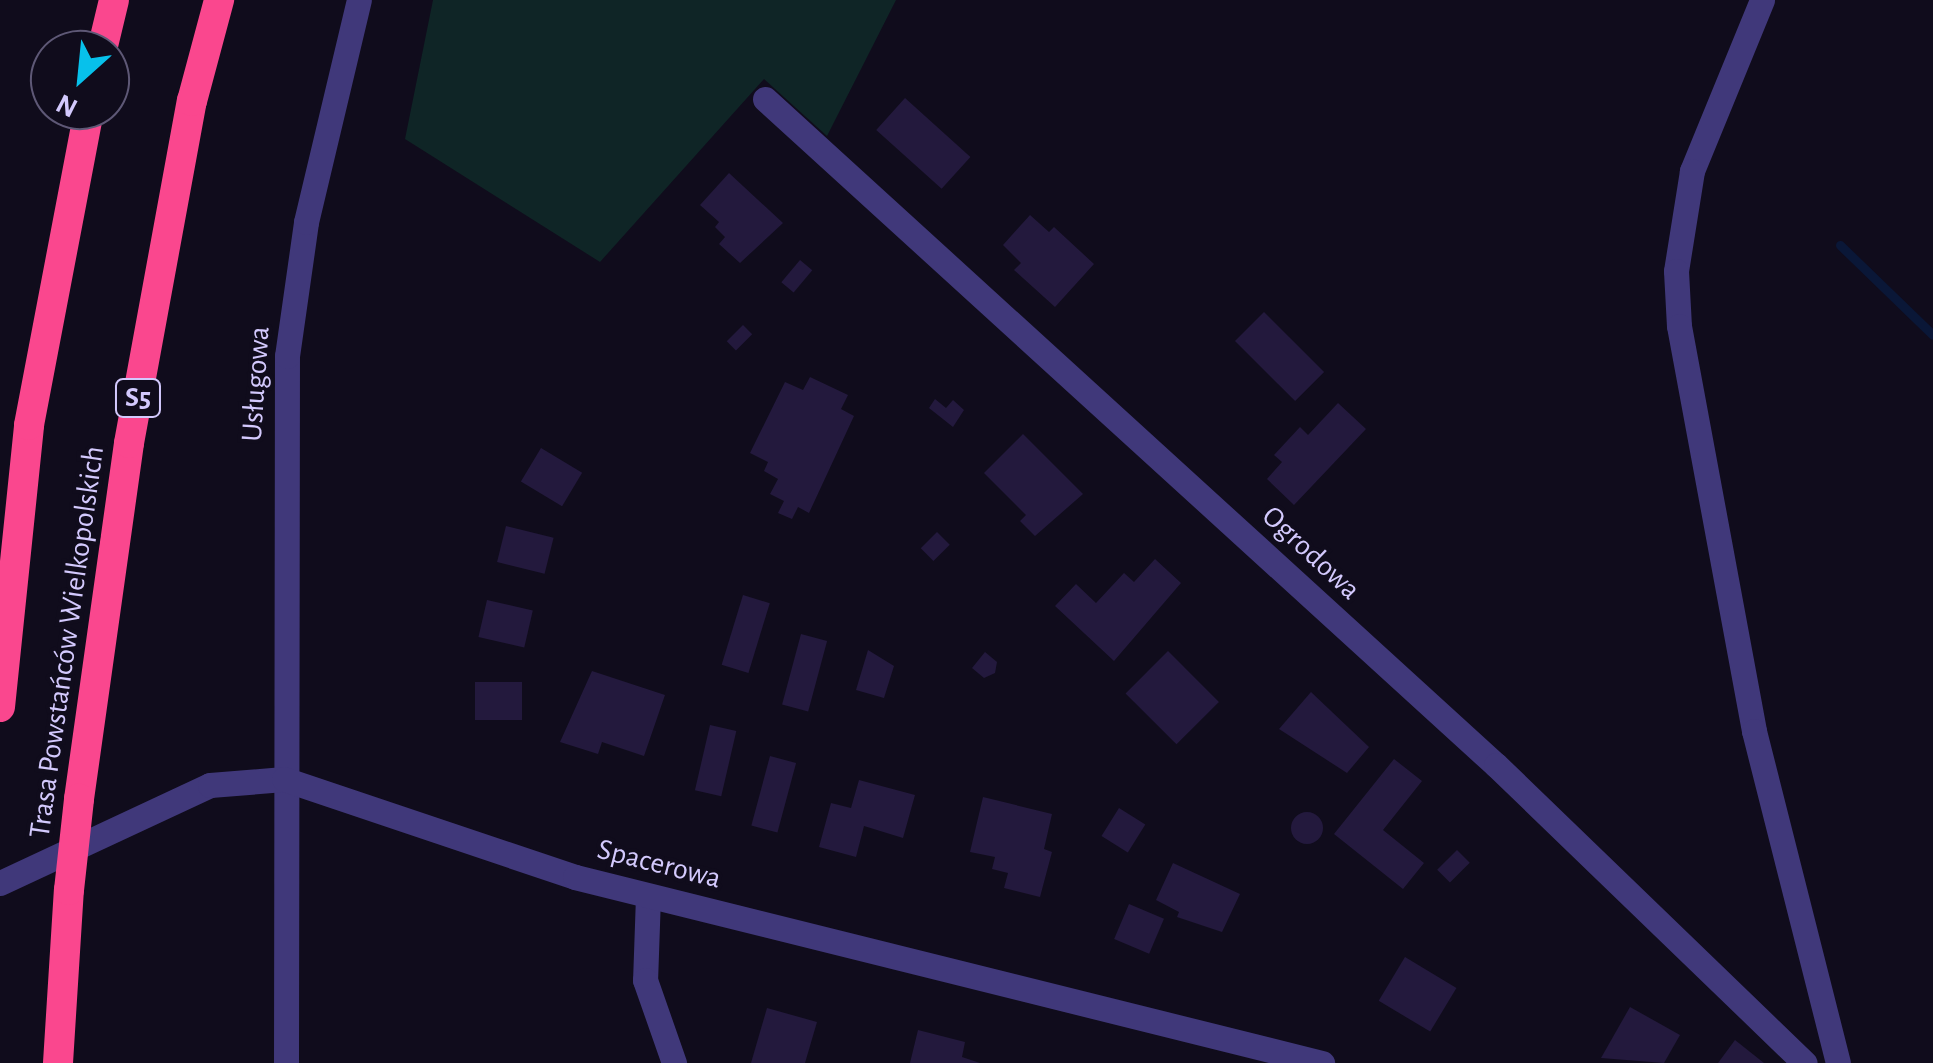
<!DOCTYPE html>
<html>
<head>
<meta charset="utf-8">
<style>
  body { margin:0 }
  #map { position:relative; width:1933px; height:1063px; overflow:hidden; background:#100c1c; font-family:"Alegreya Sans",sans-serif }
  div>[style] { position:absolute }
  .green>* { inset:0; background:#0f2526 }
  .stream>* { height:9px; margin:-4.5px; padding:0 4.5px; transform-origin:4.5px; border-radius:4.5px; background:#0a1737 }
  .building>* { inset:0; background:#23193d; transform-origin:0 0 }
  .round { border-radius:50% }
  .minor>* { height:25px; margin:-12.5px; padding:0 12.5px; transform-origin:12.5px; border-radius:12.5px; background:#40387a }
  .tertiary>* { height:25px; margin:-12.5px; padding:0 12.5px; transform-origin:12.5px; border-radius:12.5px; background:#40387a }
  .motorway>* { height:30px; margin:-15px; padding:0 15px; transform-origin:15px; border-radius:15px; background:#fa478e }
  .motorway-bridge>* { height:30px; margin:-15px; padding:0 15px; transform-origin:15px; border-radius:15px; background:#fa478e }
  span { translate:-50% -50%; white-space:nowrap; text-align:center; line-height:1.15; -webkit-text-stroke:8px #100c1c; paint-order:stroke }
  .shield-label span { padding:2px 8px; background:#100c1c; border:2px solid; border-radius:8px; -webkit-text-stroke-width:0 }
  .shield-label { font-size:28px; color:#d3c9fd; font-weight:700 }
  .street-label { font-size:30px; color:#d3c9fd }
  .north { position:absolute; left:30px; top:30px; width:100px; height:100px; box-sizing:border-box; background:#100c1c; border:2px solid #5e5876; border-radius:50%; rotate:207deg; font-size:28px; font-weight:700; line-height:40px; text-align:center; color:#d3c9fd }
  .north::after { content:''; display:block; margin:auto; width:35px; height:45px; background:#07c1eb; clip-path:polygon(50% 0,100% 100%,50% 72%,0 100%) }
</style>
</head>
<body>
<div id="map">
  <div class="green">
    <div style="clip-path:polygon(433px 0,896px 0,827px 136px,764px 79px,600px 262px,405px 139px)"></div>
  </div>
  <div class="stream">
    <div style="left:1840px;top:245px;width:129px;rotate:44.1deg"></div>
  </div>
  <div class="building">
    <div style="left:905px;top:98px;width:88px;height:43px;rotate:42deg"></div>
    <div style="clip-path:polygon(729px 173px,783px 223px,740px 263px,719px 244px,725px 237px,715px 227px,719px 222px,700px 205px)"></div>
    <div style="clip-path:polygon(1030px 215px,1049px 232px,1054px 227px,1094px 264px,1055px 307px,1014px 270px,1021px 263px,1003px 245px)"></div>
    <div style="left:800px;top:260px;width:16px;height:29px;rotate:40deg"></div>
    <div style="left:1264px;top:312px;width:85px;height:41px;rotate:45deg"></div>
    <div style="left:743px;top:325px;width:13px;height:23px;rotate:45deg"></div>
    <div style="clip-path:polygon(810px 377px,848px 395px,841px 409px,854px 416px,809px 513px,798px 507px,792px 519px,778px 513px,784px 501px,770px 494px,778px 479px,764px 471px,768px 462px,750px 453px,785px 382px,803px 390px)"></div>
    <div style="clip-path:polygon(935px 399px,946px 408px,953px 400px,964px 410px,953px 427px,929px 408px)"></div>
    <div style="clip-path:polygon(1338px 403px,1366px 429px,1294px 505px,1267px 479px,1282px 462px,1274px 455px,1300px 427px,1308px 435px)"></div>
    <div style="clip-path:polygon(1023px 434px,1083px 494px,1035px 536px,1020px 521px,1026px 515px,984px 473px)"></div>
    <div style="left:541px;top:448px;width:48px;height:39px;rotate:31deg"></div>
    <div style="left:506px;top:526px;width:49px;height:37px;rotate:14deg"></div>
    <div style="left:937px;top:532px;width:18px;height:23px;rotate:45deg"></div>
    <div style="clip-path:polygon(1155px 559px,1181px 583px,1114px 661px,1055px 606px,1076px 584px,1096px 603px,1124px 573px,1134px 582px)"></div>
    <div style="left:743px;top:595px;width:28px;height:73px;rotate:17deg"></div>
    <div style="left:487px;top:600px;width:47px;height:38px;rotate:13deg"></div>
    <div style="left:801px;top:634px;width:27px;height:73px;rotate:15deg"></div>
    <div style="clip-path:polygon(868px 650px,894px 666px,884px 698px,856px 690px)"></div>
    <div style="left:1168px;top:651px;width:72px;height:60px;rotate:45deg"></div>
    <div style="clip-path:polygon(985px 652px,997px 662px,995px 673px,984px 678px,972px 668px)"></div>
    <div style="clip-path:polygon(592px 671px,665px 695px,644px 756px,602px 742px,598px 754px,560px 742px)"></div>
    <div style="left:475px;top:682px;width:47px;height:38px"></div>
    <div style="clip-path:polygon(1311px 692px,1369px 747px,1347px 773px,1279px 729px)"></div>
    <div style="left:710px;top:725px;width:27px;height:67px;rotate:13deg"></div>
    <div style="left:770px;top:756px;width:27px;height:72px;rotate:15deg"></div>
    <div style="clip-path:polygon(1394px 759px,1422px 781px,1383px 830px,1424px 863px,1403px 889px,1334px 834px)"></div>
    <div style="clip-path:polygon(859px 780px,915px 795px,903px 838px,864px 826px,856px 857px,819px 847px,831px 803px,851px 808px)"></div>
    <div style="clip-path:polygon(983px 797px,1052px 814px,1044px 849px,1052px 852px,1040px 897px,1004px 888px,1008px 873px,992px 869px,995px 857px,970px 852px)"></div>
    <div style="left:1119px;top:808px;width:31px;height:33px;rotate:32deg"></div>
    <div class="round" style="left:1291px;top:812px;width:32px;height:32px"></div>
    <div style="left:1457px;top:850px;width:18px;height:28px;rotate:45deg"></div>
    <div style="clip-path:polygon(1173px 863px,1240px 894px,1222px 932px,1177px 917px,1179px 912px,1156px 900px)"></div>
    <div style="left:1129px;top:904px;width:38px;height:38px;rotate:23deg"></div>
    <div style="left:1405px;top:957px;width:60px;height:51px;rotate:31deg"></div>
    <div style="clip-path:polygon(1630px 1007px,1680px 1035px,1664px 1063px,1601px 1058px)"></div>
    <div style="clip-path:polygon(767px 1008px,817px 1022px,805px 1063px,751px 1063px)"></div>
    <div style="clip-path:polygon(918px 1030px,965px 1042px,962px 1057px,980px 1063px,910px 1063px)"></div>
    <div style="clip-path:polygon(1735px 1040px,1764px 1063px,1718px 1063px)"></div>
  </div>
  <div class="minor">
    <div style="left:1762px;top:0;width:185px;rotate:112.3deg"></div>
    <div style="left:1692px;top:171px;width:101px;rotate:99.1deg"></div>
    <div style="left:1676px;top:271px;width:55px;rotate:86.9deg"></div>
    <div style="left:1679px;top:326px;width:412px;rotate:79.5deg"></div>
    <div style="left:1754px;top:731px;width:342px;rotate:75.8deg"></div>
    <div style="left:765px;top:99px;width:989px;rotate:42.34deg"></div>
    <div style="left:1496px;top:765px;width:429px;rotate:44deg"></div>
    <div style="left:648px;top:896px;width:84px;rotate:92deg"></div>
    <div style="left:645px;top:980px;width:88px;rotate:70.7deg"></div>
    <div style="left:286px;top:1063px;width:707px;rotate:-89.92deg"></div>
    <div style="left:287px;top:356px;width:135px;rotate:-81.9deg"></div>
    <div style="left:306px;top:222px;width:228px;rotate:-76.6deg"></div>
  </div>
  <div class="tertiary">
    <div style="left:0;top:883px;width:232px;rotate:-25deg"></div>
    <div style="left:210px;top:785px;width:74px;rotate:-4.6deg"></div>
    <div style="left:284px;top:779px;width:307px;rotate:18.6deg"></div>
    <div style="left:575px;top:877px;width:770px;rotate:13.98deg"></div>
  </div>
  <div class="motorway">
    <div style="left:102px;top:50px;width:51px;rotate:-76.5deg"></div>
    <div style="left:0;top:707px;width:283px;rotate:-84.1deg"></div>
    <div style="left:29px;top:425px;width:321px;rotate:-79.2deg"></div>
    <div style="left:79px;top:799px;width:359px;rotate:-82deg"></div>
    <div style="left:129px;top:443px;width:348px;rotate:-79.6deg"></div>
    <div style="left:192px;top:101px;width:105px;rotate:-75deg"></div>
    <div style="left:58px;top:1063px;width:173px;rotate:-86.4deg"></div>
  </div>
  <div class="motorway-bridge">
    <div style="left:69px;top:890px;width:92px;rotate:-83.7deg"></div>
  </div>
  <div class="shield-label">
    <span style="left:138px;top:398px">S5</span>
  </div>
  <div class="street-label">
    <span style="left:256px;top:384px;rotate:-86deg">Usługowa</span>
    <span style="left:1311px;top:553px;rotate:43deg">Ogrodowa</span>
    <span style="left:67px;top:642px;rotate:-82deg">Trasa Powstańców Wielkopolskich</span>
    <span style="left:659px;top:864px;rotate:14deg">Spacerowa</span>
  </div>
  <div class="north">N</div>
</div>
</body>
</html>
